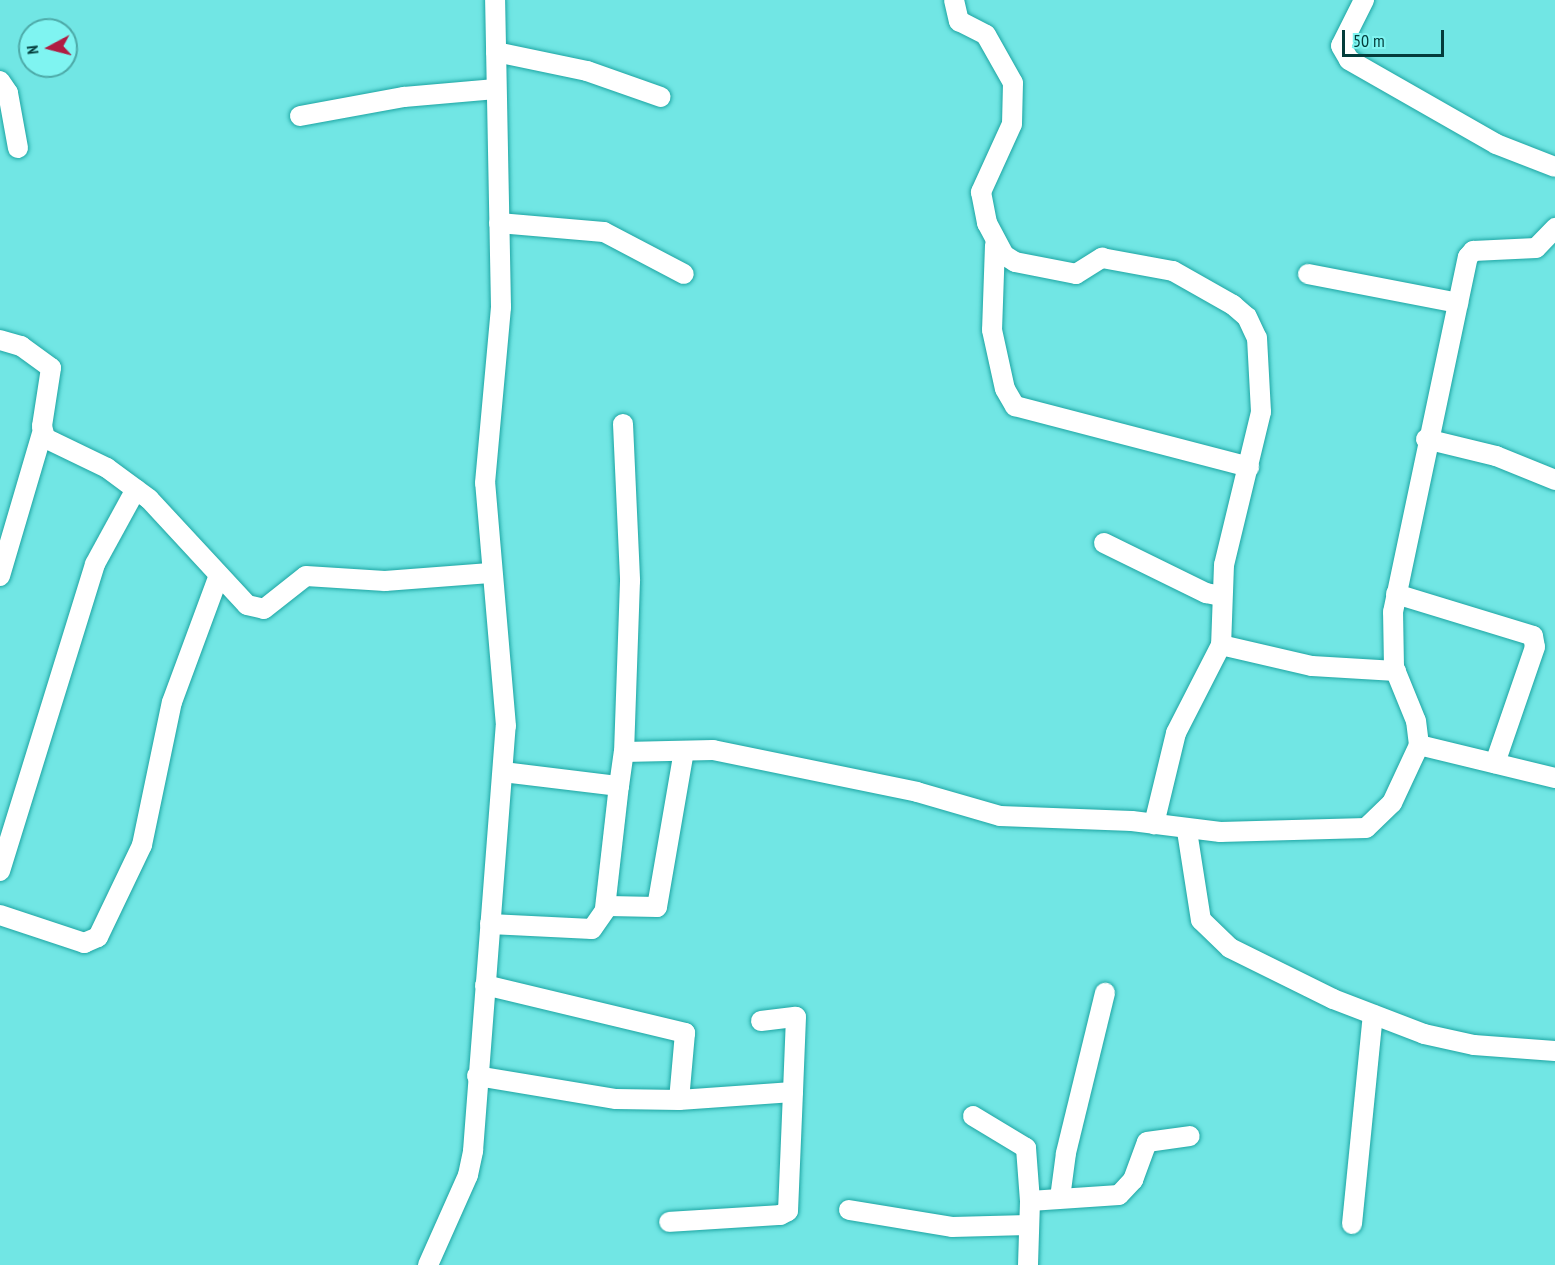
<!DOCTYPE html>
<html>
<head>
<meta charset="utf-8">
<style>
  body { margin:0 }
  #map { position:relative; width:1555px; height:1265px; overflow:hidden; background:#71e6e4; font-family:"PT Sans Narrow",sans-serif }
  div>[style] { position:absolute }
  .roads { filter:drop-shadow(0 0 2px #1ea5a3) drop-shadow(0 0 2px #1ea5a3) }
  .minor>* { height:20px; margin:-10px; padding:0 10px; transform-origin:10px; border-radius:10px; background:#fff }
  span { translate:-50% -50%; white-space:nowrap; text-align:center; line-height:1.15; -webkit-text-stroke:6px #7ff4f1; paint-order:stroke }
  .north { position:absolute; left:18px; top:18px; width:60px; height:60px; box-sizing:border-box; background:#7ff4f1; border:2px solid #4daaa8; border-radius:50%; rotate:263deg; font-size:16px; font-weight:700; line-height:24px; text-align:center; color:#033c3b }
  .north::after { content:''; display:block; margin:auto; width:21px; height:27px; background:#b01c42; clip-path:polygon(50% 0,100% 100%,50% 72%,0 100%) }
  .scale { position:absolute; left:1342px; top:30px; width:102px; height:27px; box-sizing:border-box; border:3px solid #033c3b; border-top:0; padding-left:8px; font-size:18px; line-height:21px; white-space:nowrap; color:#033c3b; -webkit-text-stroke:4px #7ff4f1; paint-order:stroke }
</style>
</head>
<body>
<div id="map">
  <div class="roads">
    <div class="minor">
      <div style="left:954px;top:0;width:22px;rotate:77deg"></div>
      <div style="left:959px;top:21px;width:30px;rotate:27deg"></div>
      <div style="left:986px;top:35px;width:55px;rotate:60.6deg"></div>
      <div style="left:1013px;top:83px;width:41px;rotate:91.4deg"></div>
      <div style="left:1012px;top:124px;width:75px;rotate:114.5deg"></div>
      <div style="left:981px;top:192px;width:32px;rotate:79deg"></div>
      <div style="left:987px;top:223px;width:36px;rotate:62deg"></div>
      <div style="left:1004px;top:255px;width:13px;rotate:32deg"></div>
      <div style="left:1015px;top:262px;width:62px;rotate:11.1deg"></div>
      <div style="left:1076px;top:274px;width:31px;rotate:-32deg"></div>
      <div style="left:1102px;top:258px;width:72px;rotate:10.4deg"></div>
      <div style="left:1173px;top:271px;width:69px;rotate:29.5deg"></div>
      <div style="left:1233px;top:305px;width:18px;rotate:41deg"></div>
      <div style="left:1247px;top:317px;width:23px;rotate:65deg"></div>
      <div style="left:1257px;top:338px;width:74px;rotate:86.9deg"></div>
      <div style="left:1261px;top:412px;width:157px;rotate:103.6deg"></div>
      <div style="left:1224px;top:565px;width:80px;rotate:92.1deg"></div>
      <div style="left:1221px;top:645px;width:99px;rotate:117.1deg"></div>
      <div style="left:1176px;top:733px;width:94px;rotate:103.6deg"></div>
      <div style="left:1364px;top:0;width:51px;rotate:116.6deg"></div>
      <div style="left:1341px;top:46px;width:16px;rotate:60deg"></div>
      <div style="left:1349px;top:60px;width:169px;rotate:29.7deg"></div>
      <div style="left:1496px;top:144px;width:63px;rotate:21.3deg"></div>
      <div style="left:496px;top:52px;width:93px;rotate:11.8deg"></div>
      <div style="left:587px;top:71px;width:78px;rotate:19.4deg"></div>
      <div style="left:0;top:81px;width:14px;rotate:56deg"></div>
      <div style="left:8px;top:93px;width:56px;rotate:79.7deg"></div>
      <div style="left:300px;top:116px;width:106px;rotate:-10.4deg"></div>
      <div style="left:404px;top:97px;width:92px;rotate:-5deg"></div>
      <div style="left:499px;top:223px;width:105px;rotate:4.9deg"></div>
      <div style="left:604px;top:232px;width:90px;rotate:27.7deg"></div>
      <div style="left:995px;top:245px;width:85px;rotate:92deg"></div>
      <div style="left:992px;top:330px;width:60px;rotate:77.6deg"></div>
      <div style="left:1005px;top:389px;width:20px;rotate:60deg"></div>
      <div style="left:1015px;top:406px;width:242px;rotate:14.6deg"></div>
      <div style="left:1308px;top:274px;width:153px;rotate:10.9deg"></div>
      <div style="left:0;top:340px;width:22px;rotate:16deg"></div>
      <div style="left:21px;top:346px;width:37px;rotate:36deg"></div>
      <div style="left:51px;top:368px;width:59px;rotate:98.8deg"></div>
      <div style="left:42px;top:426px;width:12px;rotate:76deg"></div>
      <div style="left:45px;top:438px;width:69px;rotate:25.8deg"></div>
      <div style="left:107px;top:468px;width:52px;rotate:36.4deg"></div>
      <div style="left:149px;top:499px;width:144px;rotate:47.2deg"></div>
      <div style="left:247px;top:605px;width:17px;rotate:13deg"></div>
      <div style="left:264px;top:609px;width:53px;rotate:-38.2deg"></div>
      <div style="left:306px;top:576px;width:79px;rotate:3.6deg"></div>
      <div style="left:385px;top:581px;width:105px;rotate:-4.4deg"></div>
      <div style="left:623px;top:424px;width:157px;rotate:87.4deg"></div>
      <div style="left:630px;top:581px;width:171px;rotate:92deg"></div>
      <div style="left:1426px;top:439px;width:72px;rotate:13.7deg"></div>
      <div style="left:1496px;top:456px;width:64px;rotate:22.1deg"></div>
      <div style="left:1104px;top:543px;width:114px;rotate:26.1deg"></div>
      <div style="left:1206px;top:593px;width:15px;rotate:11deg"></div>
      <div style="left:0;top:576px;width:149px;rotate:-73.6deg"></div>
      <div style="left:1396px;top:594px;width:143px;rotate:17deg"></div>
      <div style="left:1533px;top:636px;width:11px;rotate:80deg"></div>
      <div style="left:1535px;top:647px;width:123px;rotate:109deg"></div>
      <div style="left:1221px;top:645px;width:93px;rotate:13deg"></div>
      <div style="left:1312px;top:666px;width:84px;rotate:3.4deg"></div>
      <div style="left:1419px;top:745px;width:24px;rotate:-97deg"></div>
      <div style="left:1416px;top:721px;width:58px;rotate:-112.2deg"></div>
      <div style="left:1394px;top:667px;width:55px;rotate:-91deg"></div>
      <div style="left:1393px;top:612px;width:363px;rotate:-78.1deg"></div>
      <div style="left:1468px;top:257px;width:8px;rotate:-50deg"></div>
      <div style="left:1473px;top:251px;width:63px;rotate:-2.7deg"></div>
      <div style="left:1536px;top:248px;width:28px;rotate:-46deg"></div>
      <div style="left:503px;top:772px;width:117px;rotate:6.9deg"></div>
      <div style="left:619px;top:786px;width:34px;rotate:-82deg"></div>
      <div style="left:624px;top:752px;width:89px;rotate:-1.3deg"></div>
      <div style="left:713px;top:750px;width:208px;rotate:11.6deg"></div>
      <div style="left:917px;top:792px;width:86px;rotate:16.1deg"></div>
      <div style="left:1000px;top:816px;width:132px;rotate:2.2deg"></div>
      <div style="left:1132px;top:821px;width:89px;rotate:7.1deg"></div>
      <div style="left:1220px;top:832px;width:146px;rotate:-1.6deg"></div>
      <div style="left:1366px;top:828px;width:36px;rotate:-44deg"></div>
      <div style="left:1392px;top:803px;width:64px;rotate:-65deg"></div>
      <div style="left:1419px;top:745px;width:140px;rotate:13.6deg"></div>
      <div style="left:1187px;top:831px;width:90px;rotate:81.1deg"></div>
      <div style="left:1201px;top:920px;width:40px;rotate:44deg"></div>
      <div style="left:1230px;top:948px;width:115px;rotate:26.3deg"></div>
      <div style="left:1333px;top:999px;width:97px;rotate:21deg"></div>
      <div style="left:1424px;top:1034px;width:51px;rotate:12.4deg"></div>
      <div style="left:1474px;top:1045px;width:81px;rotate:4.2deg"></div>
      <div style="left:0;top:871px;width:321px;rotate:-72.8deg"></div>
      <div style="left:95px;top:564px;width:85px;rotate:-61.3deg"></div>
      <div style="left:605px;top:908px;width:123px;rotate:-83.5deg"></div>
      <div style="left:0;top:915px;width:89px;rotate:18.4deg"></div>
      <div style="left:84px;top:943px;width:15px;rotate:-23deg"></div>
      <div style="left:98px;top:937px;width:102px;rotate:-64.4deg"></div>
      <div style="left:142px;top:845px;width:146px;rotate:-78.2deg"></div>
      <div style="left:172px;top:702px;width:135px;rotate:-69.7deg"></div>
      <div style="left:490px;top:924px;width:102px;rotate:2.8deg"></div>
      <div style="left:592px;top:929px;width:28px;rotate:-55deg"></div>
      <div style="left:608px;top:906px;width:49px;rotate:1.2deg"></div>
      <div style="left:657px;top:907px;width:158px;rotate:-80.2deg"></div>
      <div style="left:485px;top:985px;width:206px;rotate:13.5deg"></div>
      <div style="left:685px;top:1033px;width:67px;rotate:95.1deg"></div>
      <div style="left:761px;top:1021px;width:35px;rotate:-7deg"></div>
      <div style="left:796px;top:1017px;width:75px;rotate:92.3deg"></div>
      <div style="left:477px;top:1076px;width:141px;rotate:9.4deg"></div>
      <div style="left:616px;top:1099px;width:63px;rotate:0.9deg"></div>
      <div style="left:679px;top:1100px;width:114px;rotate:-4deg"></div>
      <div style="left:793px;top:1092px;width:119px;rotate:92.4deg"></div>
      <div style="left:788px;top:1211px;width:9px;rotate:153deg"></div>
      <div style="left:780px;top:1215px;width:111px;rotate:176.4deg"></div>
      <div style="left:973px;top:1116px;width:62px;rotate:31.1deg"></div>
      <div style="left:1026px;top:1148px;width:53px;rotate:85.7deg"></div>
      <div style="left:1060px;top:1198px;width:45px;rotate:-82.4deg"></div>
      <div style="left:1066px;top:1153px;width:165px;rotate:-76.3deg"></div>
      <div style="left:849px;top:1210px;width:104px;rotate:9.4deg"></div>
      <div style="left:952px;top:1227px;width:76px;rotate:-1.5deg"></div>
      <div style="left:1352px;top:1224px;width:210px;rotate:-84.3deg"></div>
      <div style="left:428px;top:1265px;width:98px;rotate:-66deg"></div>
      <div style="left:468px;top:1175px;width:25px;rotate:-78deg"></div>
      <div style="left:473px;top:1151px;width:426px;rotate:-85.6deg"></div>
      <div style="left:506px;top:726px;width:244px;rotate:-94.9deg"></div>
      <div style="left:485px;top:483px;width:177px;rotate:-84.8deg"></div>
      <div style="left:501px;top:307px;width:307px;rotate:-91.1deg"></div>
      <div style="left:1028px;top:1265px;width:64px;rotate:-88.2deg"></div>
      <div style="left:1030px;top:1201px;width:89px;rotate:-3.9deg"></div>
      <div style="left:1119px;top:1195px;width:21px;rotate:-47deg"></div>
      <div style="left:1133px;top:1180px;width:40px;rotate:-69.8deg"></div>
      <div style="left:1147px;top:1142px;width:43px;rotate:-7.9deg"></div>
    </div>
  </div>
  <div class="north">N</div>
  <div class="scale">50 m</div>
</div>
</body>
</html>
